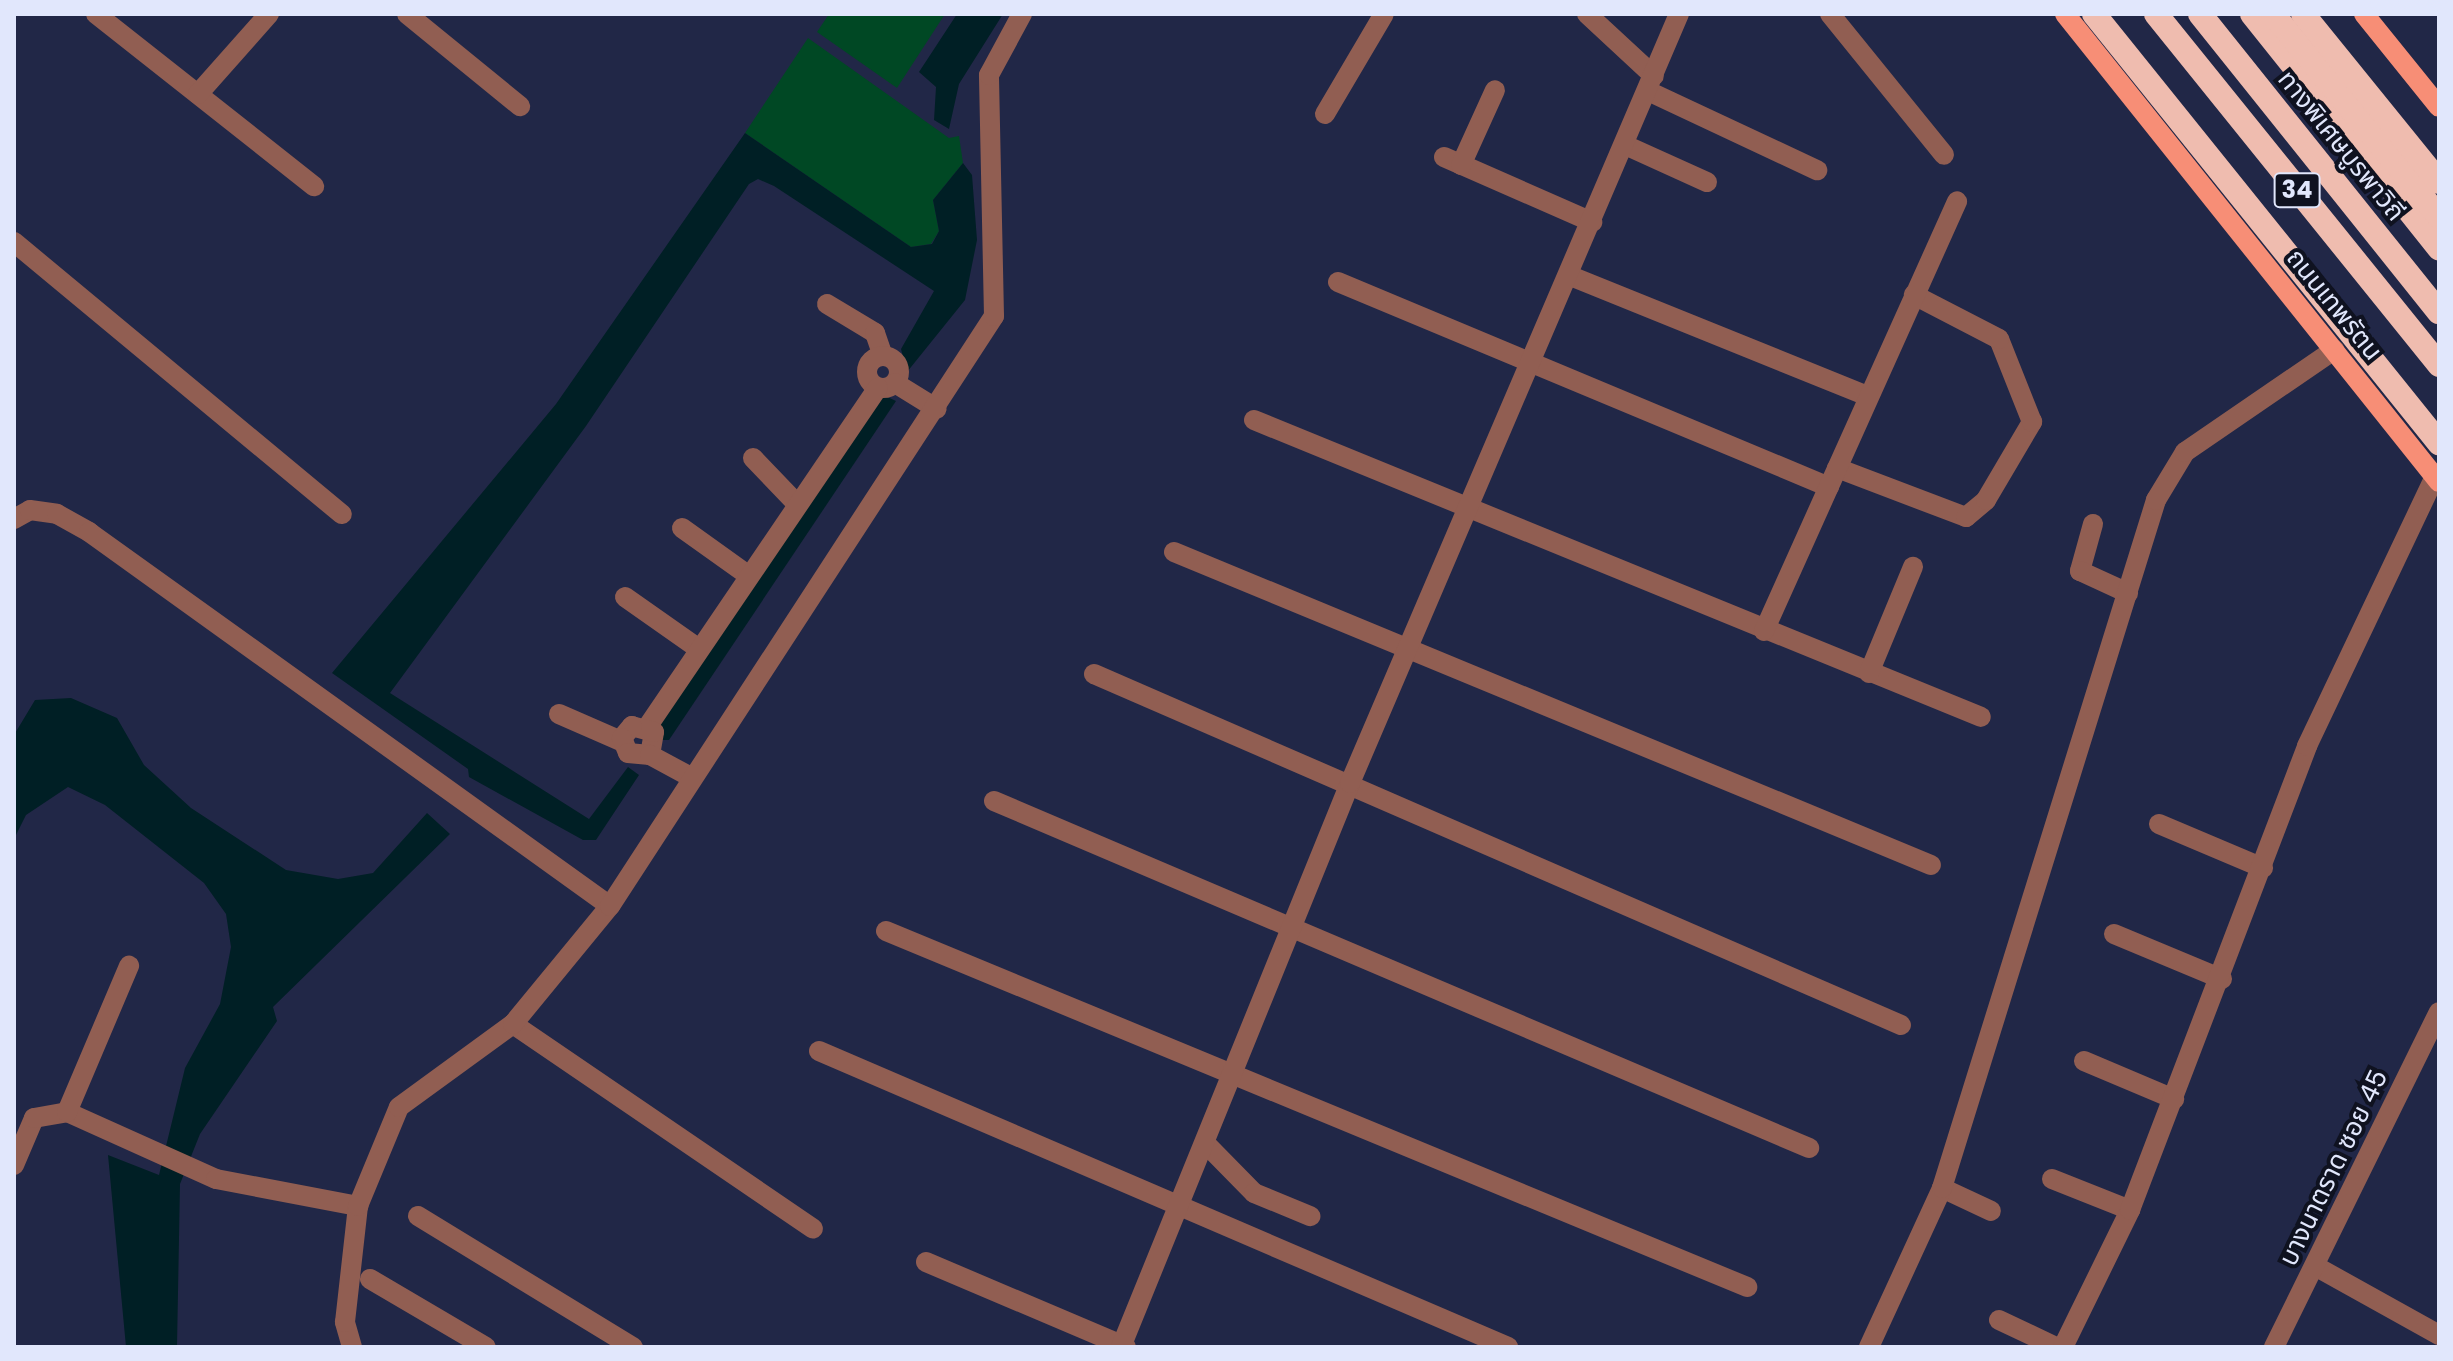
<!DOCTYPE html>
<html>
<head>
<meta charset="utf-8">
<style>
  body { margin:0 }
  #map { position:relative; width:2453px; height:1361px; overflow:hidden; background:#212747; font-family:Poppins,"Noto Sans Thai",sans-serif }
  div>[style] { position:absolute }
  .green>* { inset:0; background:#004824 }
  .water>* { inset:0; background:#001f25 }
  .minor>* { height:20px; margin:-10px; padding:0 10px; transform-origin:10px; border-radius:10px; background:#915e52 }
  .minor>.ring { margin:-10px; padding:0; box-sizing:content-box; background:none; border:20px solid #915e52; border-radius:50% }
  .major>* { height:20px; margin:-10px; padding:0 10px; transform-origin:10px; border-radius:10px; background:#f78e76 }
  .highway>* { height:24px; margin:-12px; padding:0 12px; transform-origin:12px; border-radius:12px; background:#efbcaf }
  span { translate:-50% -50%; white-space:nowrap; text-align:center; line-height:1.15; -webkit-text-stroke:8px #0f1220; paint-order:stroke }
  .shield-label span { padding:2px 6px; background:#0f1220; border:2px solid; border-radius:6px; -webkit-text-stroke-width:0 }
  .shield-label { font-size:24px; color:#e1e7fc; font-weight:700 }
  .street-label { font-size:26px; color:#e1e7fc }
  .frame { position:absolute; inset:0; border:16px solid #e1e7fc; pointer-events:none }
</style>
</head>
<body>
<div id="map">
  <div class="green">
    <div style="clip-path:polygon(829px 14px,945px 14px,897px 88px,817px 32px)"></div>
    <div style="clip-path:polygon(808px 38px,949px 138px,959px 136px,963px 163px,933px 200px,939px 231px,931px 244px,911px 247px,745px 133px)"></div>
  </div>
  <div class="water">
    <div style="clip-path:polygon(957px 14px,1003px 14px,959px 84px,949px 129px,934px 120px,936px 87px,919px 72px)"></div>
    <div style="clip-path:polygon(745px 133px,911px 247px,932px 244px,939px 231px,933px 200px,963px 163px,972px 175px,977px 240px,965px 300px,907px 372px,901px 349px,934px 291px,774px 186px,758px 179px,749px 184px,586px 426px,390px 693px,589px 819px,628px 767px,639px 775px,596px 840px,583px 840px,469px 777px,468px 769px,332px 673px,556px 404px)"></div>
    <div style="clip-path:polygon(881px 394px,896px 401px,669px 740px,661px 740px,659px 718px)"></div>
    <div style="clip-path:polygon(71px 698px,117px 718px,144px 765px,191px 808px,286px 870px,338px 879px,373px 873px,427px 813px,450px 834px,273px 1007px,277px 1021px,200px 1134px,180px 1184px,177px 1347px,126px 1347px,108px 1155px,159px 1175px,185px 1068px,220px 1004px,231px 947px,226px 914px,204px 883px,105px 805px,68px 787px,26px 815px,14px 839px,14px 735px,35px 700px)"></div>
  </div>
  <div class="minor">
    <div style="left:96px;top:14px;width:278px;rotate:38.3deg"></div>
    <div style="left:407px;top:14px;width:146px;rotate:39.2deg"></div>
    <div style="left:1587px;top:14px;width:91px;rotate:42.8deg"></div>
    <div style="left:1830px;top:14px;width:181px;rotate:51deg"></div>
    <div style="left:1648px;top:91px;width:187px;rotate:25.1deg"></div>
    <div style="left:198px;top:94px;width:107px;rotate:-48.4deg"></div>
    <div style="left:1325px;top:114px;width:116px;rotate:-59.5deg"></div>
    <div style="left:1625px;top:145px;width:90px;rotate:24.3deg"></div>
    <div style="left:1444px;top:157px;width:162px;rotate:23.7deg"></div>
    <div style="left:1461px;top:165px;width:82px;rotate:-65.6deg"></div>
    <div style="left:14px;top:242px;width:426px;rotate:39.7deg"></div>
    <div style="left:1568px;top:275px;width:323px;rotate:22deg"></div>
    <div style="left:1338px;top:282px;width:532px;rotate:22.66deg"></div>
    <div style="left:827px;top:304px;width:56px;rotate:31.1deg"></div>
    <div style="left:875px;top:333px;width:24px;rotate:71deg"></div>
    <div class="ring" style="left:867px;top:356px;width:12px;height:12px"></div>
    <div style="left:895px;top:383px;width:49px;rotate:31.8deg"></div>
    <div style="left:1254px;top:420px;width:785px;rotate:22.22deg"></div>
    <div style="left:753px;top:458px;width:64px;rotate:46.3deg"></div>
    <div style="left:1837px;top:468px;width:138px;rotate:20.8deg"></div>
    <div style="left:1966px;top:517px;width:26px;rotate:-40deg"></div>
    <div style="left:1986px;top:500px;width:91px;rotate:-59.5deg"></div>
    <div style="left:2032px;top:422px;width:89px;rotate:-111.7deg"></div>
    <div style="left:1999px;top:339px;width:96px;rotate:-152.6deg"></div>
    <div style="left:14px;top:519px;width:18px;rotate:-29deg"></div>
    <div style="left:30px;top:510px;width:27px;rotate:8deg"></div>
    <div style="left:57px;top:514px;width:37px;rotate:29deg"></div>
    <div style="left:89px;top:532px;width:641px;rotate:35.67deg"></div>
    <div style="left:2093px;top:524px;width:49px;rotate:105.5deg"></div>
    <div style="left:2080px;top:571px;width:53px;rotate:24.6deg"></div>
    <div style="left:682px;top:528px;width:81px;rotate:35.5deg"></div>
    <div style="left:1174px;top:552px;width:819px;rotate:22.46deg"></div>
    <div style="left:625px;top:597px;width:90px;rotate:35.1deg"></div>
    <div style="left:1764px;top:631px;width:471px;rotate:-65.8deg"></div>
    <div style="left:1869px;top:673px;width:115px;rotate:-67.5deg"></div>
    <div style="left:1094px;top:674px;width:880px;rotate:23.51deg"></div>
    <div style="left:559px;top:714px;width:70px;rotate:23.6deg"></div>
    <div style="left:648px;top:726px;width:409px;rotate:-55.8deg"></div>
    <div style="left:650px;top:755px;width:23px;rotate:-80deg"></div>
    <div style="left:654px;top:732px;width:23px;rotate:-165deg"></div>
    <div style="left:632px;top:726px;width:16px;rotate:130deg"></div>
    <div style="left:622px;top:738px;width:16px;rotate:68deg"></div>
    <div style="left:628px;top:753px;width:22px;rotate:5deg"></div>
    <div style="left:650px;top:755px;width:44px;rotate:28.3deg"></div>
    <div style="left:994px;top:801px;width:886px;rotate:23.06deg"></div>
    <div style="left:2159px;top:824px;width:113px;rotate:22.9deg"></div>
    <div style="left:886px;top:931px;width:932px;rotate:22.46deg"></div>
    <div style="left:2114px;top:934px;width:117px;rotate:22.6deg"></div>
    <div style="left:513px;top:1024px;width:363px;rotate:34.3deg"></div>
    <div style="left:819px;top:1051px;width:750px;rotate:23.25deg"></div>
    <div style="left:2084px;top:1061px;width:98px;rotate:22.9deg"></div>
    <div style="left:67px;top:1112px;width:163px;rotate:24.2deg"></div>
    <div style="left:216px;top:1179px;width:145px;rotate:10.8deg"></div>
    <div style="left:1207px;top:1145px;width:67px;rotate:45.6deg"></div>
    <div style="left:1254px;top:1193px;width:61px;rotate:22.3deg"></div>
    <div style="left:14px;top:1165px;width:51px;rotate:-66.9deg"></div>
    <div style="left:34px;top:1118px;width:34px;rotate:-10deg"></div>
    <div style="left:67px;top:1112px;width:159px;rotate:-67deg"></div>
    <div style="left:2052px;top:1179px;width:84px;rotate:21.7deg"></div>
    <div style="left:1942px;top:1188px;width:54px;rotate:25.1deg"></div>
    <div style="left:418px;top:1216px;width:252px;rotate:31.4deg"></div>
    <div style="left:926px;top:1262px;width:217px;rotate:23deg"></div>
    <div style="left:2315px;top:1266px;width:142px;rotate:29.1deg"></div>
    <div style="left:370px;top:1279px;width:134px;rotate:30.4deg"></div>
    <div style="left:1999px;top:1320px;width:63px;rotate:25.3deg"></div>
    <div style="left:352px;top:1347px;width:26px;rotate:-106deg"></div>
    <div style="left:345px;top:1322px;width:117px;rotate:-83.6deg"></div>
    <div style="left:358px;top:1206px;width:107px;rotate:-67.5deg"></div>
    <div style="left:399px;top:1107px;width:141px;rotate:-36.1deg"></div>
    <div style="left:513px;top:1024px;width:153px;rotate:-50.6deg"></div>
    <div style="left:610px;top:906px;width:704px;rotate:-56.94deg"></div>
    <div style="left:994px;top:316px;width:241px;rotate:-91.2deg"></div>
    <div style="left:989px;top:75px;width:69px;rotate:-61.6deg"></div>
    <div style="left:1121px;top:1347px;width:609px;rotate:-67.9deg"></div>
    <div style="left:1350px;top:783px;width:836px;rotate:-66.84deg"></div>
    <div style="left:1869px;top:1347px;width:175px;rotate:-65.3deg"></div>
    <div style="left:1942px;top:1188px;width:721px;rotate:-72.72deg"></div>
    <div style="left:2156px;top:500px;width:56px;rotate:-58.9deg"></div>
    <div style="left:2185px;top:452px;width:181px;rotate:-34.4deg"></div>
    <div style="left:2063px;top:1347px;width:153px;rotate:-63.9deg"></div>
    <div style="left:2130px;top:1210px;width:497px;rotate:-69.1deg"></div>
    <div style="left:2307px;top:746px;width:299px;rotate:-64.6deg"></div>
    <div style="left:2274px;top:1347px;width:373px;rotate:-63.8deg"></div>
  </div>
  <div class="major">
    <div style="left:2065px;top:14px;width:599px;rotate:51.37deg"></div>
    <div style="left:2364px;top:14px;width:119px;rotate:51.1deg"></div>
  </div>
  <div class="highway">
    <div style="left:2094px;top:14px;width:551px;rotate:51.19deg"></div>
    <div style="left:2156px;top:14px;width:451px;rotate:51.1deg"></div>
    <div style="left:2200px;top:14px;width:382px;rotate:51.3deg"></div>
    <div style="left:2252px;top:14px;width:300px;rotate:51.4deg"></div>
    <div style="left:2273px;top:14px;width:262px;rotate:50.7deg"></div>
    <div style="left:2303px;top:14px;width:216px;rotate:51deg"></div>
  </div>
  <div class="shield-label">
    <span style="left:2297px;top:190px">34</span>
  </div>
  <div class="street-label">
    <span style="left:2341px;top:146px;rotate:51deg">ทางพิเศษบูรพาวิถี</span>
    <span style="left:2334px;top:305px;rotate:51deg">ถนนเทพรัตน</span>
    <span style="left:2334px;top:1168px;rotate:-64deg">บางนาตราด ซอย 45</span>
  </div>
  <div class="frame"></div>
</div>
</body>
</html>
